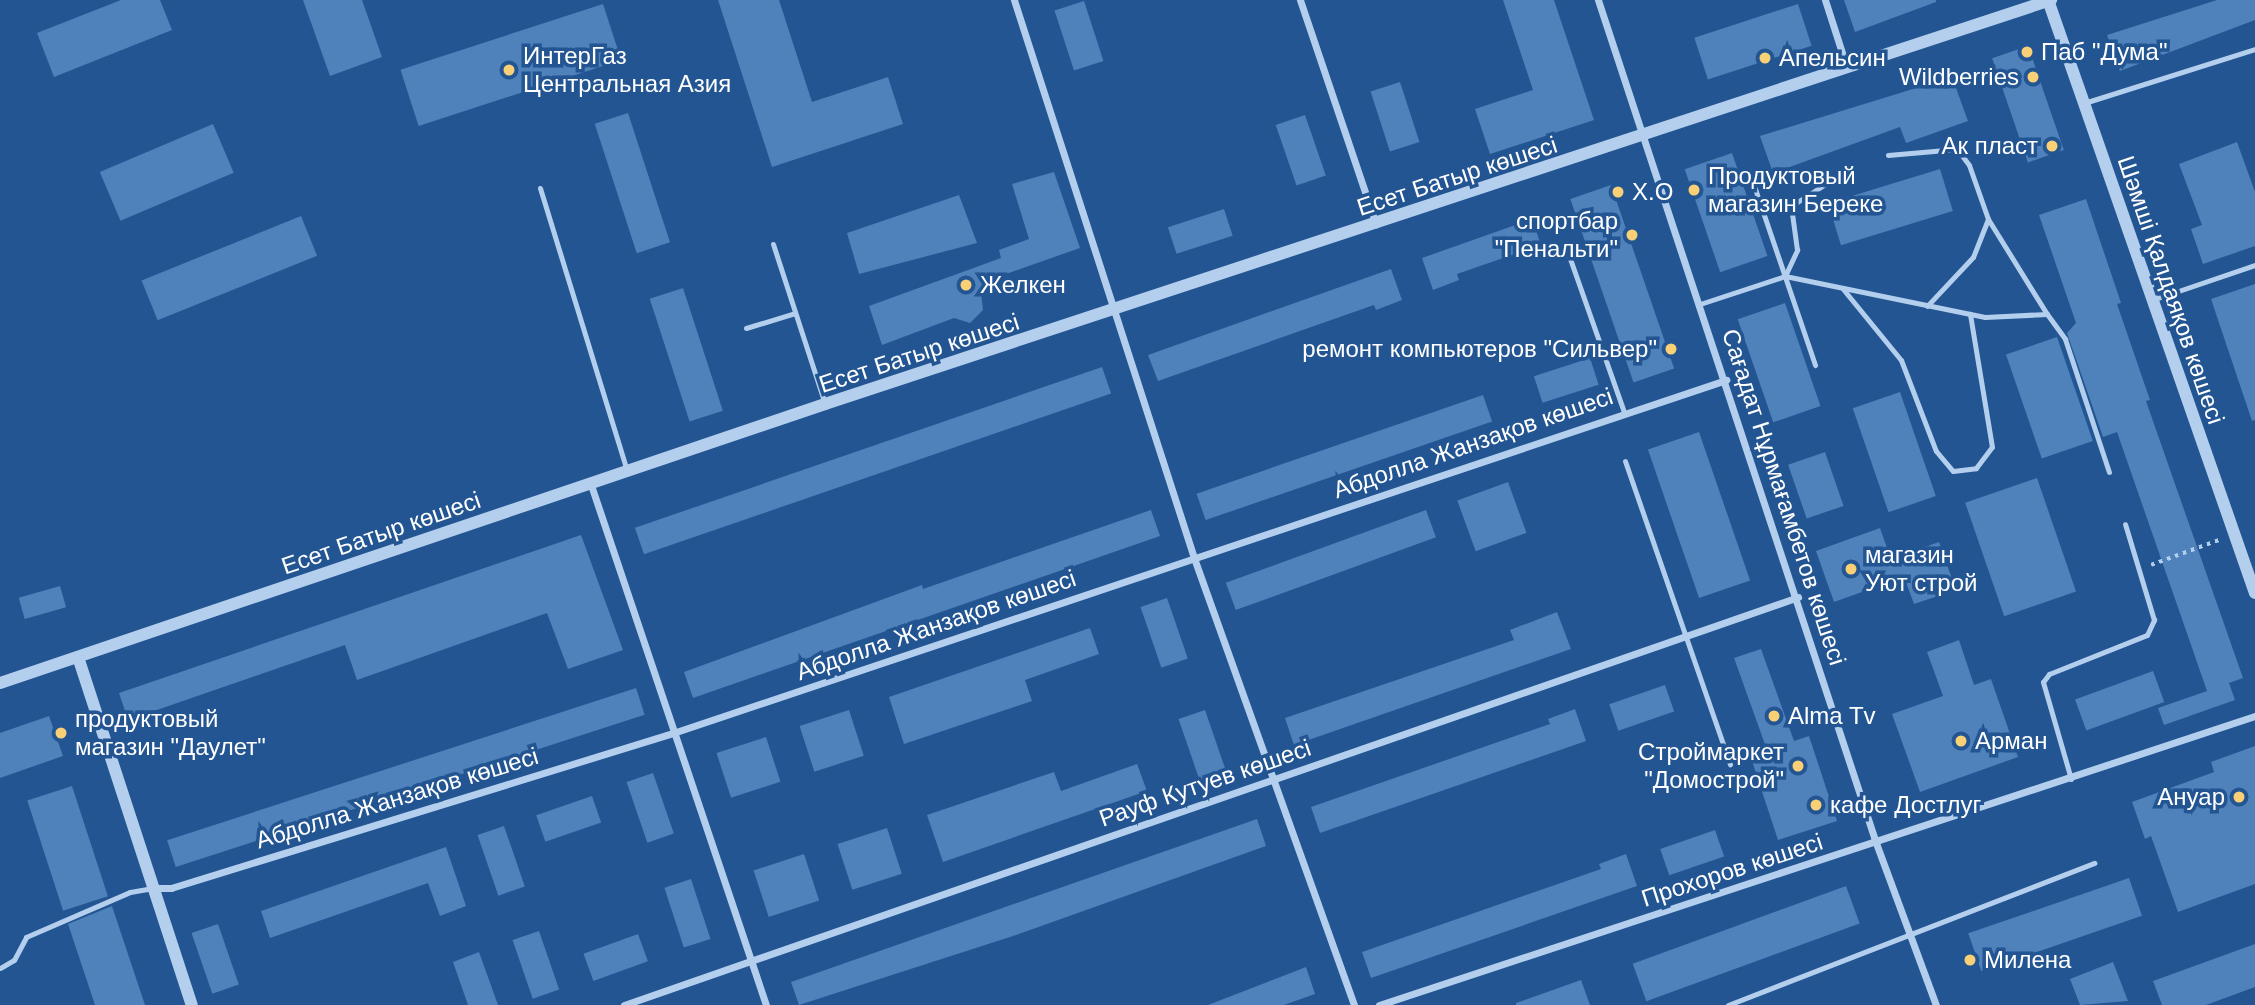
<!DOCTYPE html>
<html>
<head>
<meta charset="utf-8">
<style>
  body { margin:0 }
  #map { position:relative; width:2255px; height:1005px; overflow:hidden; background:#225592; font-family:Arial,sans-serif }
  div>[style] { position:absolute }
  .building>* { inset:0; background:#4f81ba; transform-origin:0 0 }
  .path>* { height:3.5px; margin-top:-1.75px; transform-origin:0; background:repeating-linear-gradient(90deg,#b4cfed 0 3.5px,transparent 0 8.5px) }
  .service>* { height:5px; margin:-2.5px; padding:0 2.5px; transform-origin:2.5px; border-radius:2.5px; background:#b4cfed }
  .minor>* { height:7px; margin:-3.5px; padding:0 3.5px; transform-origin:3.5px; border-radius:3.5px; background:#b4cfed }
  .tertiary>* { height:12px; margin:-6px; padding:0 6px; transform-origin:6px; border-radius:6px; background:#b4cfed }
  .dots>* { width:19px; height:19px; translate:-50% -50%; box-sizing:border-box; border:4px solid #225592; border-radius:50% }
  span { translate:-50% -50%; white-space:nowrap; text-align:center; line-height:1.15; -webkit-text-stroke:7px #225592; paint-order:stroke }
  .poi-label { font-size:24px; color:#fff }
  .left { translate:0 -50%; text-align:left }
  .right { translate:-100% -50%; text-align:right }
  .street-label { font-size:24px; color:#fff }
</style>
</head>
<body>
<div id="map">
  <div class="building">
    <div style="clip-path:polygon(121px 0,160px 0,172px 30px,54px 77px,37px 33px)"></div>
    <div style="clip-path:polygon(303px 0,362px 0,382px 57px,330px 76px)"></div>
    <div style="clip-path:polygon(718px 0,779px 0,812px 102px,888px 77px,903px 124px,772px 167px)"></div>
    <div style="clip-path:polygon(1503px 0,1554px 0,1594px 120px,1490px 154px,1475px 109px,1533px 90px)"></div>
    <div style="clip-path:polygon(1844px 0,1936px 0,1936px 2px,1855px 32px)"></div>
    <div style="clip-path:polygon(2217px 0,2255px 0,2255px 20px,2120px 71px,2107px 35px)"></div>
    <div style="left:1084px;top:1px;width:63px;height:31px;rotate:72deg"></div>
    <div style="left:603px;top:4px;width:59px;height:213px;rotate:72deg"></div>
    <div style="left:1798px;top:4px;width:44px;height:109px;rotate:72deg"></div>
    <div style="left:2028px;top:46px;width:110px;height:38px;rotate:71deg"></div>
    <div style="clip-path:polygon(1952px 77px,1968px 121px,1906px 143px,1900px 127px,1773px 173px,1760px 136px)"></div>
    <div style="left:1400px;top:82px;width:63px;height:31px;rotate:72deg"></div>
    <div style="left:628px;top:113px;width:136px;height:35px;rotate:72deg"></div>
    <div style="left:1305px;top:115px;width:64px;height:31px;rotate:71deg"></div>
    <div style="left:213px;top:124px;width:53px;height:123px;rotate:67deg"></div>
    <div style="clip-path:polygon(2237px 142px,2255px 192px,2255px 246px,2203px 264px,2191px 229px,2202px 225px,2179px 164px)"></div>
    <div style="left:1732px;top:153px;width:109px;height:50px;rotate:71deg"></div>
    <div style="left:1940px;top:169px;width:44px;height:117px;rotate:73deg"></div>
    <div style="clip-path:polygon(1054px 172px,1080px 248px,986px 281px,981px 293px,983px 310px,970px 323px,954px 318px,882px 345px,869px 306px,1001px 258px,999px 250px,1029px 239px,1012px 184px)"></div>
    <div style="left:1611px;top:185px;width:194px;height:43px;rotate:71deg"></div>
    <div style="clip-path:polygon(959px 195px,977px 243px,859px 274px,847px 233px)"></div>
    <div style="clip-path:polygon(2086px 199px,2121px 303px,2117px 304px,2150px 400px,2146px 401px,2243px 678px,2229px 683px,2235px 700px,2164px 725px,2158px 708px,2207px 691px,2117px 432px,2103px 437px,2067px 333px,2076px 323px,2039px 215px)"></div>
    <div style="left:1224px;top:209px;width:28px;height:59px;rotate:72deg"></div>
    <div style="left:301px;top:216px;width:43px;height:172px;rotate:68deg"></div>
    <div style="clip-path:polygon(1532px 219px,1541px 245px,1457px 274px,1459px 280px,1433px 290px,1422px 258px)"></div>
    <div style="clip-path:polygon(1391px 269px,1402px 300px,1376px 310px,1374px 305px,1158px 381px,1148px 355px)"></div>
    <div style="clip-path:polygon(2255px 284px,2255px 420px,2252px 421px,2211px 299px)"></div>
    <div style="left:683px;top:288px;width:129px;height:35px;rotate:72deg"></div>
    <div style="left:1785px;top:303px;width:109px;height:50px;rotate:71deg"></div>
    <div style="left:2057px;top:337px;width:110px;height:54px;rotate:71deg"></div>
    <div style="left:1590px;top:358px;width:28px;height:59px;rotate:72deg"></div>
    <div style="left:1102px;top:367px;width:28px;height:494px;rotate:71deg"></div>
    <div style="left:1900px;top:392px;width:110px;height:50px;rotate:71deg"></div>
    <div style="left:1483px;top:395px;width:28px;height:303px;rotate:71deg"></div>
    <div style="left:1699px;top:432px;width:157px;height:54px;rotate:71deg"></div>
    <div style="left:1825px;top:452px;width:57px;height:39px;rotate:71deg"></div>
    <div style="left:2037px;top:478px;width:120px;height:76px;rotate:71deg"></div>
    <div style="left:1508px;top:482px;width:54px;height:54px;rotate:70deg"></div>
    <div style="clip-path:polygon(1151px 510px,1160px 536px,693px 698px,684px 672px,922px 585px,923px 589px)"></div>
    <div style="left:1426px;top:510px;width:29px;height:213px;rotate:70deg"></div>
    <div style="clip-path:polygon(1880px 528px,1891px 559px,1939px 542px,1956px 590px,1914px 604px,1904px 577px,1834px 602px,1816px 551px)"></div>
    <div style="clip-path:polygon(581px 535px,623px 650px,568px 669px,547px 613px,357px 680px,345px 645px,128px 720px,119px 693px)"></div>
    <div style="left:60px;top:586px;width:22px;height:43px;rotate:74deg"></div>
    <div style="left:1167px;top:598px;width:64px;height:28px;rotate:71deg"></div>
    <div style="clip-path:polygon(1557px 612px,1571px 649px,1294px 745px,1285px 718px,1514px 640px,1510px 630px)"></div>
    <div style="clip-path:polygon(1090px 628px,1099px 654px,1025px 680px,1032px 701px,904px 744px,889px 697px)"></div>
    <div style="clip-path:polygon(1959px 640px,1974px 685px,1991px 679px,2018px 757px,1920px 792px,1892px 714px,1943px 696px,1927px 652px)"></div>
    <div style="clip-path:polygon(1761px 649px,1794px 741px,1809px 736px,1837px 821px,1778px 840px,1750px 755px,1767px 750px,1734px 658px)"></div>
    <div style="left:2153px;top:671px;width:33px;height:83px;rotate:70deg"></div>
    <div style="left:1665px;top:685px;width:28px;height:59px;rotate:71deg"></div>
    <div style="left:636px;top:688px;width:28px;height:493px;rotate:72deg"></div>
    <div style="clip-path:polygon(1575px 709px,1586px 741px,1320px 833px,1311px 807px,1550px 724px,1548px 719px)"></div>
    <div style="left:849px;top:710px;width:48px;height:52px;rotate:72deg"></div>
    <div style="left:1205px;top:710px;width:64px;height:28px;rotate:71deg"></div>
    <div style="clip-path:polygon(49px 716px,63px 756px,0 778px,0 733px)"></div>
    <div style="left:766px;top:737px;width:47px;height:52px;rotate:72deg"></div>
    <div style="clip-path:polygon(2255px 746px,2255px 884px,2178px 912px,2151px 836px,2145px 839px,2132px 802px,2214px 772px,2211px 762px)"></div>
    <div style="clip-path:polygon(1137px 764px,1147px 791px,943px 862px,927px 815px,1054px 772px,1061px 791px)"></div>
    <div style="left:653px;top:773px;width:64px;height:28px;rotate:71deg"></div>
    <div style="left:72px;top:786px;width:116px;height:47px;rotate:72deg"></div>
    <div style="left:592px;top:796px;width:28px;height:59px;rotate:71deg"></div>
    <div style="clip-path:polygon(1257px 819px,1266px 846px,1013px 936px,799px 1005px,791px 982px)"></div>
    <div style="left:504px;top:826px;width:64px;height:28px;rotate:71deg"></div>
    <div style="left:887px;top:828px;width:48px;height:52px;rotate:72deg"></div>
    <div style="left:1715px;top:830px;width:28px;height:58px;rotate:71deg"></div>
    <div style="clip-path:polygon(446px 847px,466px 906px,440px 916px,428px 883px,270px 938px,261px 911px)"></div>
    <div style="left:804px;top:854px;width:49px;height:53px;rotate:72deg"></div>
    <div style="clip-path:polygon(1626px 854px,1637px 886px,1371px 978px,1362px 952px,1601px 869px,1599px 864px)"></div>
    <div style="left:2129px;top:878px;width:40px;height:170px;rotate:71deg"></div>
    <div style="left:691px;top:879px;width:63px;height:28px;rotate:72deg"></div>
    <div style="left:1846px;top:886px;width:40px;height:227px;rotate:70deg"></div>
    <div style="clip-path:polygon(112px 906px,145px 1005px,95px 1005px,68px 924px)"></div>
    <div style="left:218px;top:924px;width:64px;height:28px;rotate:71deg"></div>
    <div style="left:539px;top:931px;width:62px;height:28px;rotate:71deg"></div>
    <div style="left:638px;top:934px;width:29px;height:58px;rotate:70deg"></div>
    <div style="clip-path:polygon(2255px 944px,2255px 987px,2206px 1005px,2162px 1005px,2153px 981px)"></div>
    <div style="clip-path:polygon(479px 952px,498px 1005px,468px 1005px,453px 962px)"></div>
    <div style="clip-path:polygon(2113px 962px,2128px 1001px,2080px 1005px,2070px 979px)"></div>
    <div style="clip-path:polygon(1306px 967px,1315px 994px,1284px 1005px,1208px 1005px)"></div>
    <div style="clip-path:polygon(1581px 980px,1590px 1005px,1516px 1005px,1516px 1003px)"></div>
  </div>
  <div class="path">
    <div style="left:2151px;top:565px;width:72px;rotate:-20.2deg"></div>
  </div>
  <div class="service">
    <div style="left:2084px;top:103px;width:179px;rotate:-17.5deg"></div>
    <div style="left:1888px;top:155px;width:69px;rotate:-5deg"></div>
    <div style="left:1957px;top:149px;width:20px;rotate:53deg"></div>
    <div style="left:1969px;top:165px;width:57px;rotate:70.6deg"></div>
    <div style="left:1988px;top:219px;width:41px;rotate:111.5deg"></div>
    <div style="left:1973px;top:257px;width:67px;rotate:133.2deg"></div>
    <div style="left:1749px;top:171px;width:205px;rotate:71.2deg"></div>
    <div style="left:540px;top:188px;width:296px;rotate:72.9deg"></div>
    <div style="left:1988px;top:219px;width:112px;rotate:58.2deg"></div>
    <div style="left:773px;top:244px;width:168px;rotate:72deg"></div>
    <div style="left:1568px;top:253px;width:169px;rotate:70.6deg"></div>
    <div style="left:1785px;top:276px;width:204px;rotate:11.6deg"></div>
    <div style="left:1985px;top:317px;width:62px;rotate:-2.8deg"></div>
    <div style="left:2047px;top:314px;width:31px;rotate:54deg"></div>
    <div style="left:2065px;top:339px;width:140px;rotate:71.7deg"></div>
    <div style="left:1843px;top:289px;width:92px;rotate:50.8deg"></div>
    <div style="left:1901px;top:360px;width:97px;rotate:69deg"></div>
    <div style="left:1936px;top:451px;width:26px;rotate:50deg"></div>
    <div style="left:1953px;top:471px;width:23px;rotate:-7deg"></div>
    <div style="left:1976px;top:468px;width:26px;rotate:-53deg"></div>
    <div style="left:1992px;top:447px;width:135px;rotate:-99.4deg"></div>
    <div style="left:2152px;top:300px;width:109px;rotate:-18.8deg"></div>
    <div style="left:1700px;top:304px;width:89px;rotate:-18.2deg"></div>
    <div style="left:1785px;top:276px;width:29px;rotate:-65deg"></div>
    <div style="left:1797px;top:250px;width:44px;rotate:-97.8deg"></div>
    <div style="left:1791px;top:206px;width:72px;rotate:-32.6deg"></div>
    <div style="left:746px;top:328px;width:51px;rotate:-17deg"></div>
    <div style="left:1625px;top:461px;width:321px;rotate:70.9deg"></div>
    <div style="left:2071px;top:779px;width:101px;rotate:-106.1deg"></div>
    <div style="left:2043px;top:682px;width:10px;rotate:-53deg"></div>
    <div style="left:2049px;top:674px;width:105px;rotate:-21.7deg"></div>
    <div style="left:2147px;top:635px;width:17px;rotate:-65deg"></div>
    <div style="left:2154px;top:620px;width:100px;rotate:-106.8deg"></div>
    <div style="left:0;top:968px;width:16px;rotate:-30deg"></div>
    <div style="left:14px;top:960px;width:26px;rotate:-62deg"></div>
    <div style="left:26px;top:937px;width:113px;rotate:-23.4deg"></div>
    <div style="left:130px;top:892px;width:22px;rotate:-10deg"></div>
    <div style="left:1728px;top:1005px;width:393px;rotate:-21.2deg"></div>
  </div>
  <div class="minor">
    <div style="left:1014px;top:0;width:586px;rotate:72.12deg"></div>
    <div style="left:1194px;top:558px;width:475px;rotate:70.3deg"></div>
    <div style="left:1300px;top:0;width:237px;rotate:71.3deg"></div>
    <div style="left:1598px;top:0;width:888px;rotate:71.75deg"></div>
    <div style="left:1876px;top:843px;width:173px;rotate:69.7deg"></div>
    <div style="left:1825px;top:0;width:71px;rotate:72.1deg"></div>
    <div style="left:591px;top:485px;width:549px;rotate:71.4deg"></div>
    <div style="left:154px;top:888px;width:17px"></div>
    <div style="left:171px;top:888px;width:525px;rotate:-17.16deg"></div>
    <div style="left:673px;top:733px;width:1111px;rotate:-18.53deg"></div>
    <div style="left:624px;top:1005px;width:1243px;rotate:-19.16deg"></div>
    <div style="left:1379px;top:1005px;width:922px;rotate:-18.26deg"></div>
  </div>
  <div class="tertiary">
    <div style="left:2048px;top:0;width:628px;rotate:70.76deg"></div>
    <div style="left:78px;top:657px;width:366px;rotate:71.9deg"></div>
    <div style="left:0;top:683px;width:871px;rotate:-18.68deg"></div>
    <div style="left:825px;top:404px;width:1291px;rotate:-18.24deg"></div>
  </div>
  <div class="dots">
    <div style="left:2027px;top:52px;background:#f9d076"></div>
    <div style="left:1765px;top:58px;background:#f9d076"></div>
    <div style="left:509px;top:70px;background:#f9d076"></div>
    <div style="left:2033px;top:77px;background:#f9d076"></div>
    <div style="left:2052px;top:146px;background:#f9d076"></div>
    <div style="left:1694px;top:190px;background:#f9d076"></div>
    <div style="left:1618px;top:192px;background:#f9d076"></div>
    <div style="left:1632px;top:235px;background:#f9d076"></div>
    <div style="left:966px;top:285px;background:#f9d076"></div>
    <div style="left:1671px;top:349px;background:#f9d076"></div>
    <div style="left:1851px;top:569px;background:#f9d076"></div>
    <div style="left:1774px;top:716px;background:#f9d076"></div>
    <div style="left:61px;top:733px;background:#f9d076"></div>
    <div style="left:1961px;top:741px;background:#f9d076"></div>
    <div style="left:1798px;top:766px;background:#f9d076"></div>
    <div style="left:2239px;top:797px;background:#f9d076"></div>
    <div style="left:1816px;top:805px;background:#f9d076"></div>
    <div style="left:1970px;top:960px;background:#f9d076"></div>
  </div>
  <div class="poi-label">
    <span class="left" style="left:2041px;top:52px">Паб "Дума"</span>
    <span class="left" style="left:523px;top:70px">ИнтерГаз<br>Центральная Азия</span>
    <span class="left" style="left:1779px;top:58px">Апельсин</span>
    <span class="right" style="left:2019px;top:77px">Wildberries</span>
    <span class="right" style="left:2038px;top:146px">Ак пласт</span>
    <span class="left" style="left:1708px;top:190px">Продуктовый<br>магазин Береке</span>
    <span class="left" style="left:1632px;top:192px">X.O</span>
    <span class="right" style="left:1618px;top:235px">спортбар<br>"Пенальти"</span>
    <span class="left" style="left:980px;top:285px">Желкен</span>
    <span class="right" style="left:1657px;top:349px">ремонт компьютеров "Сильвер"</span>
    <span class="left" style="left:1865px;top:569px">магазин<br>Уют строй</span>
    <span class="left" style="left:1788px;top:716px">Alma Tv</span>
    <span class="left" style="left:75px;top:733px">продуктовый<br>магазин "Даулет"</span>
    <span class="left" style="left:1975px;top:741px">Арман</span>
    <span class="right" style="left:1784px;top:766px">Строймаркет<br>"Домострой"</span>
    <span class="right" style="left:2225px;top:797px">Ануар</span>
    <span class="left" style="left:1830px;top:805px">кафе Достлуг</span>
    <span class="left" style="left:1984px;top:960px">Милена</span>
  </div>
  <div class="street-label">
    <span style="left:1457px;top:176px;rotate:-18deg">Есет Батыр көшесі</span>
    <span style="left:2171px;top:290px;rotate:71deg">Шәмші Қалдаяқов көшесі</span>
    <span style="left:919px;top:353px;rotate:-18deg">Есет Батыр көшесі</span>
    <span style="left:1473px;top:443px;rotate:-19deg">Абдолла Жанзақов көшесі</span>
    <span style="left:1784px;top:497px;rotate:72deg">Сағадат Нұрмағамбетов көшесі</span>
    <span style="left:381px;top:533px;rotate:-19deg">Есет Батыр көшесі</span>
    <span style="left:936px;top:625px;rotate:-19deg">Абдолла Жанзақов көшесі</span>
    <span style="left:1205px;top:783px;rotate:-19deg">Рауф Кутуев көшесі</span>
    <span style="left:397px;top:798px;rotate:-17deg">Абдолла Жанзақов көшесі</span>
    <span style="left:1732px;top:870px;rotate:-18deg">Прохоров көшесі</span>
  </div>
</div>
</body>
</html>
